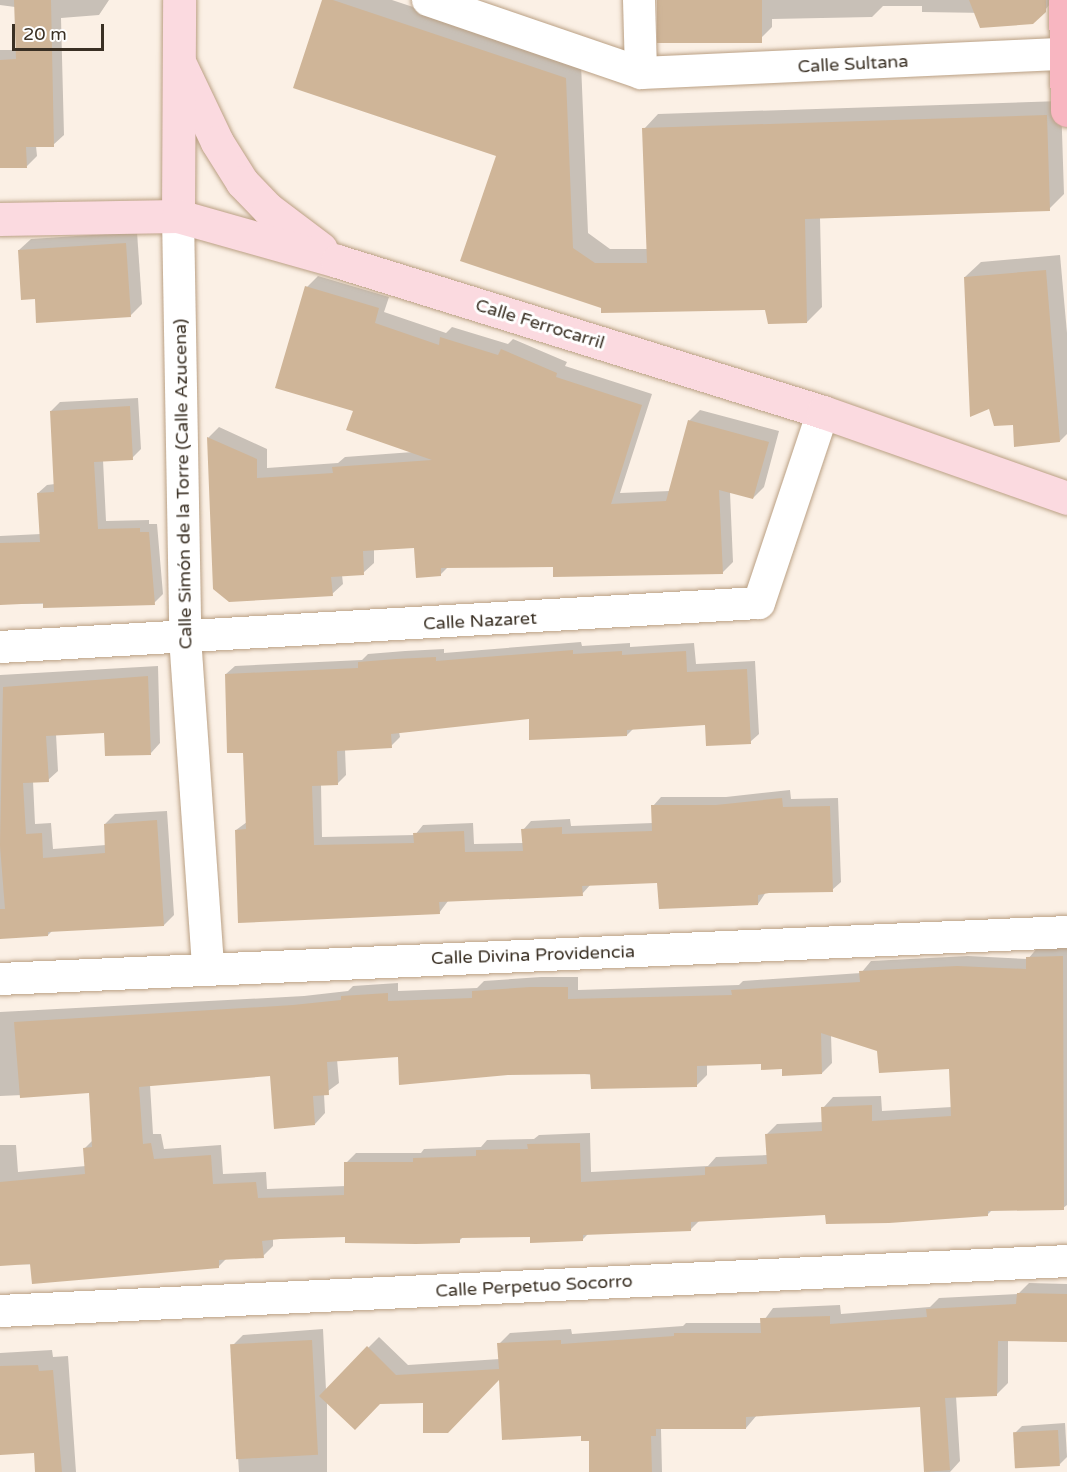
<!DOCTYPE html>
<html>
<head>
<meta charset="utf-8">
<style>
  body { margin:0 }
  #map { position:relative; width:1067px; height:1472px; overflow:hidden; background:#fbf0e5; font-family:"Varela Round",sans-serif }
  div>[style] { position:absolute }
  .shadow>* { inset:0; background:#0003 }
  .building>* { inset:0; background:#cfb598; transform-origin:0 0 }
  .roads { filter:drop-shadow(0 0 2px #baa084) drop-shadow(0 0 2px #baa084) }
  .street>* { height:32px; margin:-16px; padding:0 16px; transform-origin:16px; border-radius:16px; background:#fff }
  .secondary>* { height:33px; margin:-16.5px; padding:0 16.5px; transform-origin:16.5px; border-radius:16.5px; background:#fbdae0 }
  .primary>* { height:33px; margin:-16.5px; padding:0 16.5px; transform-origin:16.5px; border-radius:16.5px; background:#f8b6c1 }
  span { translate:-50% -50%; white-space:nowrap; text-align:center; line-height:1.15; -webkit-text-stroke:6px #fff; paint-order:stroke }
  .street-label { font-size:18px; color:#3a3024 }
  .scale { position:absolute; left:12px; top:24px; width:92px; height:27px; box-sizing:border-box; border:3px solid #3a3024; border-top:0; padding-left:8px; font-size:18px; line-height:21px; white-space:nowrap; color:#3a3024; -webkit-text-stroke:4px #fff; paint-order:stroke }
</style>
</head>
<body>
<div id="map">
  <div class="shadow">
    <div style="clip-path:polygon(0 0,109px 0,99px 15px,61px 18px,64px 135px,53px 145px,36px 146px,37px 156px,27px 166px,0 167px,0 50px,17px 50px,15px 7px,0 5px)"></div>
    <div style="clip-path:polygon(324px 0,392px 0,581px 63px,588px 233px,610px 249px,648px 249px,644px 129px,658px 114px,1061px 101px,1064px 194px,1049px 209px,820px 217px,822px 307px,807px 322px,766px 309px,602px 307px,498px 155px)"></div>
    <div style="clip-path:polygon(657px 0,1053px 0,1042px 14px,922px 12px,922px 6px,883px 6px,872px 17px,772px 19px,772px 27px,762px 37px)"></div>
    <div style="clip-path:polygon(137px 232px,142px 304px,130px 316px,37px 297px,19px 250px,31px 239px)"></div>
    <div style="clip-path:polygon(1060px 255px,1067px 333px,1067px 434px,1060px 441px,1014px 423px,965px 277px,981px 262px)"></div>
    <div style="clip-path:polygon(318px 276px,389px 297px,384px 312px,446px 333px,452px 327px,508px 344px,513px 339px,567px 362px,565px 366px,652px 394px,620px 493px,670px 491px,689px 421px,700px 410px,779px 431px,764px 487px,753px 498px,730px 492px,733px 562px,722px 573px,554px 565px,449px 566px,441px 574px,415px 547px,374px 549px,374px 563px,363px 573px,342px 575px,343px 584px,332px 594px,208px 438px,219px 427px,267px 449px,267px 468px,338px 463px,345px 457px,413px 452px,355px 410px,307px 287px)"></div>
    <div style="clip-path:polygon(138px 398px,141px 449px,132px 458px,103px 460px,106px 521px,149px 520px,149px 524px,157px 524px,163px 594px,154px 603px,0 604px,0 536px,41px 534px,38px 493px,47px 485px,55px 484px,51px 411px,60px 402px)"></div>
    <div style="clip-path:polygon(581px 642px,582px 646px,630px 643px,630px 647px,694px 643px,696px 664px,755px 661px,759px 734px,750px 742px,706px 724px,634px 728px,627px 735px,530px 717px,399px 732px,400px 737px,391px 746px,345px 749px,346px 775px,337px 784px,321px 784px,322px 837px,415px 835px,423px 825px,473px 823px,474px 844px,524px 843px,523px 830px,531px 821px,570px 819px,571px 826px,653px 823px,653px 806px,661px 797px,726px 797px,790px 790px,791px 799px,838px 798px,841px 882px,832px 890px,766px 892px,758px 904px,659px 882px,591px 884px,582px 894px,448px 901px,439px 913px,236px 830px,247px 822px,244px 751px,226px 674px,235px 666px,362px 660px,368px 654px,405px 651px,444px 649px,444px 653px)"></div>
    <div style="clip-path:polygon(158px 666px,160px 743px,151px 753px,106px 732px,56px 734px,58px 771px,48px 780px,33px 781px,35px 824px,51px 823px,53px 849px,106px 845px,105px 824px,115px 814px,167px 811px,174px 915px,164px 925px,53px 930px,48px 935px,0 937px,0 675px)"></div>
    <div style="clip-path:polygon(evenodd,1038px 947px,1067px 947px,1067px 1205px,1063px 1208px,992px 1210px,987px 1215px,827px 1213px,700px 1220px,691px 1229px,589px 1233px,582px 1240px,532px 1235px,464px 1236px,459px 1241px,346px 1235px,273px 1239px,273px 1246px,263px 1256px,227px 1258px,218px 1267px,0 1264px,0 1145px,16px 1145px,18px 1172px,86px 1166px,85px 1148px,93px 1140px,91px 1092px,0 1096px,0 1012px,304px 996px,348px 991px,353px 986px,398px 983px,398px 991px,477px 988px,484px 981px,541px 977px,578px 977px,578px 990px,739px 985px,743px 981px,861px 973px,871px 961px,968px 956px,1028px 959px,1038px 947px,831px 1035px,950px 1067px,952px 1107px,882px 1111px,881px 1096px,833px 1097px,823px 1108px,823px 1122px,777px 1124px,767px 1134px,768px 1155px,716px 1157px,708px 1166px,591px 1172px,590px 1133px,539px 1135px,534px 1139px,487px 1140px,481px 1147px,424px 1149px,421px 1153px,356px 1153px,346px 1163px,346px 1186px,267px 1189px,266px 1172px,223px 1174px,221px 1145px,164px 1149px,161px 1134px,153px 1134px,150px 1085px,271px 1074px,315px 1124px,325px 1113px,324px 1094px,339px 1083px,337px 1059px,400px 1056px,697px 1085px,707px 1075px,707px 1064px,763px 1062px,822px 1073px,832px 1063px,831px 1035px)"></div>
    <div style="clip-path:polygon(1029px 1283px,1067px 1284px,1067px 1341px,1008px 1339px,1008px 1383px,997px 1394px,956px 1396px,960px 1461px,950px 1472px,926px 1472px,921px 1405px,757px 1415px,746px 1428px,661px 1429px,662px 1472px,591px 1472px,590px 1439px,501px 1377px,424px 1401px,327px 1401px,327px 1472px,239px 1472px,231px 1347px,243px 1335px,323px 1329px,326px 1390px,379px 1337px,408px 1365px,500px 1359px,499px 1344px,510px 1333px,571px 1329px,572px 1334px,683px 1326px,686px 1323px,762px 1323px,773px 1308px,840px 1305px,841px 1314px,930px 1307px,939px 1298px,1018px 1294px)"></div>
    <div style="clip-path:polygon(52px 1350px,53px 1357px,68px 1356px,76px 1472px,36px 1472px,35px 1451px,0 1453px,0 1353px)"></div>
    <div style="clip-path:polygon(1065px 1423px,1067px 1457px,1059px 1465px,1014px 1434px,1022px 1426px)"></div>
  </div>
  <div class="building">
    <div style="clip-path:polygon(14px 0,51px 0,54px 147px,26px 147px,27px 168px,0 168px,0 60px,16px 59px)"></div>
    <div style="clip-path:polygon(322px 0,333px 0,566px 78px,573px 248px,595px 263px,647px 263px,642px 128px,1047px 115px,1050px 211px,805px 219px,807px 323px,768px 324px,765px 310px,601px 313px,601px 308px,460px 261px,496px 156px,293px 88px)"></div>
    <div style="left:657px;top:0;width:105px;height:43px"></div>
    <div style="clip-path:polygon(969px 0,1046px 0,1046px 12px,1033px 24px,980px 28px)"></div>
    <div style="clip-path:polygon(126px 243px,131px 317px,36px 323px,35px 299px,21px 300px,18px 250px)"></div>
    <div style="clip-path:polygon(1046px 270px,1060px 442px,1014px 447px,1013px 425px,994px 426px,989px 409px,970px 417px,964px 277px)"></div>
    <div style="clip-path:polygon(305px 286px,379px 308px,375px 323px,439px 345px,440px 337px,498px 355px,501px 349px,557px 373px,556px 377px,642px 405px,611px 504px,666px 501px,688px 420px,769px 442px,753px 499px,719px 490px,723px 574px,553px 577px,553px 567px,441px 568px,441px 576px,416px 578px,414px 548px,363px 551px,364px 575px,331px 577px,333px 596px,229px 602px,213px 589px,207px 437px,257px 459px,257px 478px,333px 473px,332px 467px,432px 460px,346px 430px,353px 411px,275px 388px)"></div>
    <div style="clip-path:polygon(130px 406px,133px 460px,94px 462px,98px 529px,140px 528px,140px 532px,149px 532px,155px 605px,43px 608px,43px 603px,0 605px,0 543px,40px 542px,37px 493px,54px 492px,50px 411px)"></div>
    <div style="clip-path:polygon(573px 650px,573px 654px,622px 651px,622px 655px,686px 651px,687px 672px,747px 669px,751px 744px,706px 746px,705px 725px,627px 730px,627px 736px,529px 740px,529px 719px,391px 734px,392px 748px,337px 751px,338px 785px,312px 786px,314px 845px,414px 843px,413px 833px,464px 831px,465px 852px,523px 851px,521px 829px,562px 827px,562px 834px,652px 831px,651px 805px,716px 805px,782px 798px,783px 807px,830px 806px,833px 892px,769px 893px,758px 895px,758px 905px,659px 909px,657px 883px,582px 886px,583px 896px,439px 902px,440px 914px,238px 923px,235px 830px,246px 829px,243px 753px,227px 753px,225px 674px,358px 668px,358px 662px,396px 659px,436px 657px,436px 661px)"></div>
    <div style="clip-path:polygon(148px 676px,151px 755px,105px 756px,104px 733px,46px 736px,49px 782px,23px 783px,26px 834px,42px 833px,43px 858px,105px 853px,104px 824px,157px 820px,164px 926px,48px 932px,48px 936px,0 939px,0 909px,5px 909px,0 846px,3px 687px)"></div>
    <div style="clip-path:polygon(evenodd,1063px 956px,1064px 1210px,988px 1211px,988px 1216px,889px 1223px,826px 1224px,825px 1215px,691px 1222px,691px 1231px,583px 1235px,583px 1241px,530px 1243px,530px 1237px,460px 1238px,460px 1243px,416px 1244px,345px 1243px,345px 1237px,280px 1239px,262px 1241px,264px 1258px,219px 1260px,219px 1268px,32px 1284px,30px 1264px,0 1266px,0 1182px,85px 1174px,83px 1148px,92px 1147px,89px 1093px,20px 1098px,14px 1022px,293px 1005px,341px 1000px,341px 996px,388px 993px,388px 1001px,472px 998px,472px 991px,530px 987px,568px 987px,568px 999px,732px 995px,731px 990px,860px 982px,859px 971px,957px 966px,1026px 969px,1026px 957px,1063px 956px,821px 1033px,877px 1051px,879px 1073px,949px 1069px,951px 1116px,872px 1121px,872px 1105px,821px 1107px,822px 1131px,765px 1134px,767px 1164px,705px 1167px,705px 1175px,581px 1182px,580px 1143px,527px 1144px,528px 1149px,476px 1150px,476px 1156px,413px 1158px,413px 1162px,344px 1162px,344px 1195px,258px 1198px,256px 1182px,213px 1184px,211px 1155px,154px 1159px,151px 1143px,143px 1144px,139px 1087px,270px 1076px,274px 1129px,315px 1125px,313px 1096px,329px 1095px,327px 1062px,398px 1057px,399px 1085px,508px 1075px,590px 1074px,591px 1089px,697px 1087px,697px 1066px,761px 1064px,761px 1070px,782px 1069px,782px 1076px,822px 1074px,821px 1033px)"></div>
    <div style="clip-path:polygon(1017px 1293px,1067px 1294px,1067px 1342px,998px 1341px,997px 1396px,945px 1398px,950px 1470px,924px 1472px,920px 1407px,746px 1417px,746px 1429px,656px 1429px,656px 1436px,651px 1436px,652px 1472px,589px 1472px,589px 1441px,581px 1441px,581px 1436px,502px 1440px,499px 1380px,448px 1433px,423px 1433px,423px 1403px,380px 1404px,355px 1430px,319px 1396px,367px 1346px,396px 1375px,499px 1369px,497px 1343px,561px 1340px,561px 1344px,674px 1336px,674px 1333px,761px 1333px,760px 1318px,830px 1316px,830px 1324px,927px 1317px,926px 1309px,1016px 1304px)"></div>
    <div style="left:312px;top:1340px;width:115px;height:82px;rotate:87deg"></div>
    <div style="clip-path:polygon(38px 1365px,39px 1371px,53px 1370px,62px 1472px,35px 1472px,34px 1453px,0 1455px,0 1366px)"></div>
    <div style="left:1058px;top:1430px;width:36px;height:45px;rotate:87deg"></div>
  </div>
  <div class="roads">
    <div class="street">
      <div style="left:428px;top:0;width:225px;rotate:18.9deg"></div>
      <div style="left:641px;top:73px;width:424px;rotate:-2.6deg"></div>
      <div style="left:639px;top:0;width:73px;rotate:88.4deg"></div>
      <div style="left:178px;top:216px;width:421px;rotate:89deg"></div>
      <div style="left:185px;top:637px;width:332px;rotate:86deg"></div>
      <div style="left:0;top:647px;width:760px;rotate:-3.32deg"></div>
      <div style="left:759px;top:603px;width:201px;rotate:-71.5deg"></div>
      <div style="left:0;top:979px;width:1068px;rotate:-2.52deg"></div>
      <div style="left:0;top:1311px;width:1068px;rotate:-2.68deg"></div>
    </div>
    <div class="secondary">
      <div style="left:180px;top:64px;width:86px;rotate:64.6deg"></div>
      <div style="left:217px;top:142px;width:47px;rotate:58deg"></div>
      <div style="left:242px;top:182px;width:37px;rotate:46deg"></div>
      <div style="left:268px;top:209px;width:66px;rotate:37deg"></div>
      <div style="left:178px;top:216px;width:216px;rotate:-89.7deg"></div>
      <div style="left:0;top:219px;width:178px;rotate:-1deg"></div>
      <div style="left:178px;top:216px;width:165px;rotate:15.8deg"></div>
      <div style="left:337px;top:261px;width:509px;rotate:17.26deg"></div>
      <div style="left:823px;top:412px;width:259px;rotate:19.4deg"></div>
    </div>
    <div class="primary">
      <div style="left:1065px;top:0;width:110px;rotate:89deg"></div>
    </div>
  </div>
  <div class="street-label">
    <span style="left:853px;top:64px;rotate:-3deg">Calle Sultana</span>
    <span style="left:540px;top:324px;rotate:17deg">Calle Ferrocarril</span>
    <span style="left:183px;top:484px;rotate:-91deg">Calle Simón de la Torre (Calle Azucena)</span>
    <span style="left:480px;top:621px;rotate:-3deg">Calle Nazaret</span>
    <span style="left:533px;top:955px;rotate:-2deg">Calle Divina Providencia</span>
    <span style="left:534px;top:1286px;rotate:-3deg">Calle Perpetuo Socorro</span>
  </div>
  <div class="scale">20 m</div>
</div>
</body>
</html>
